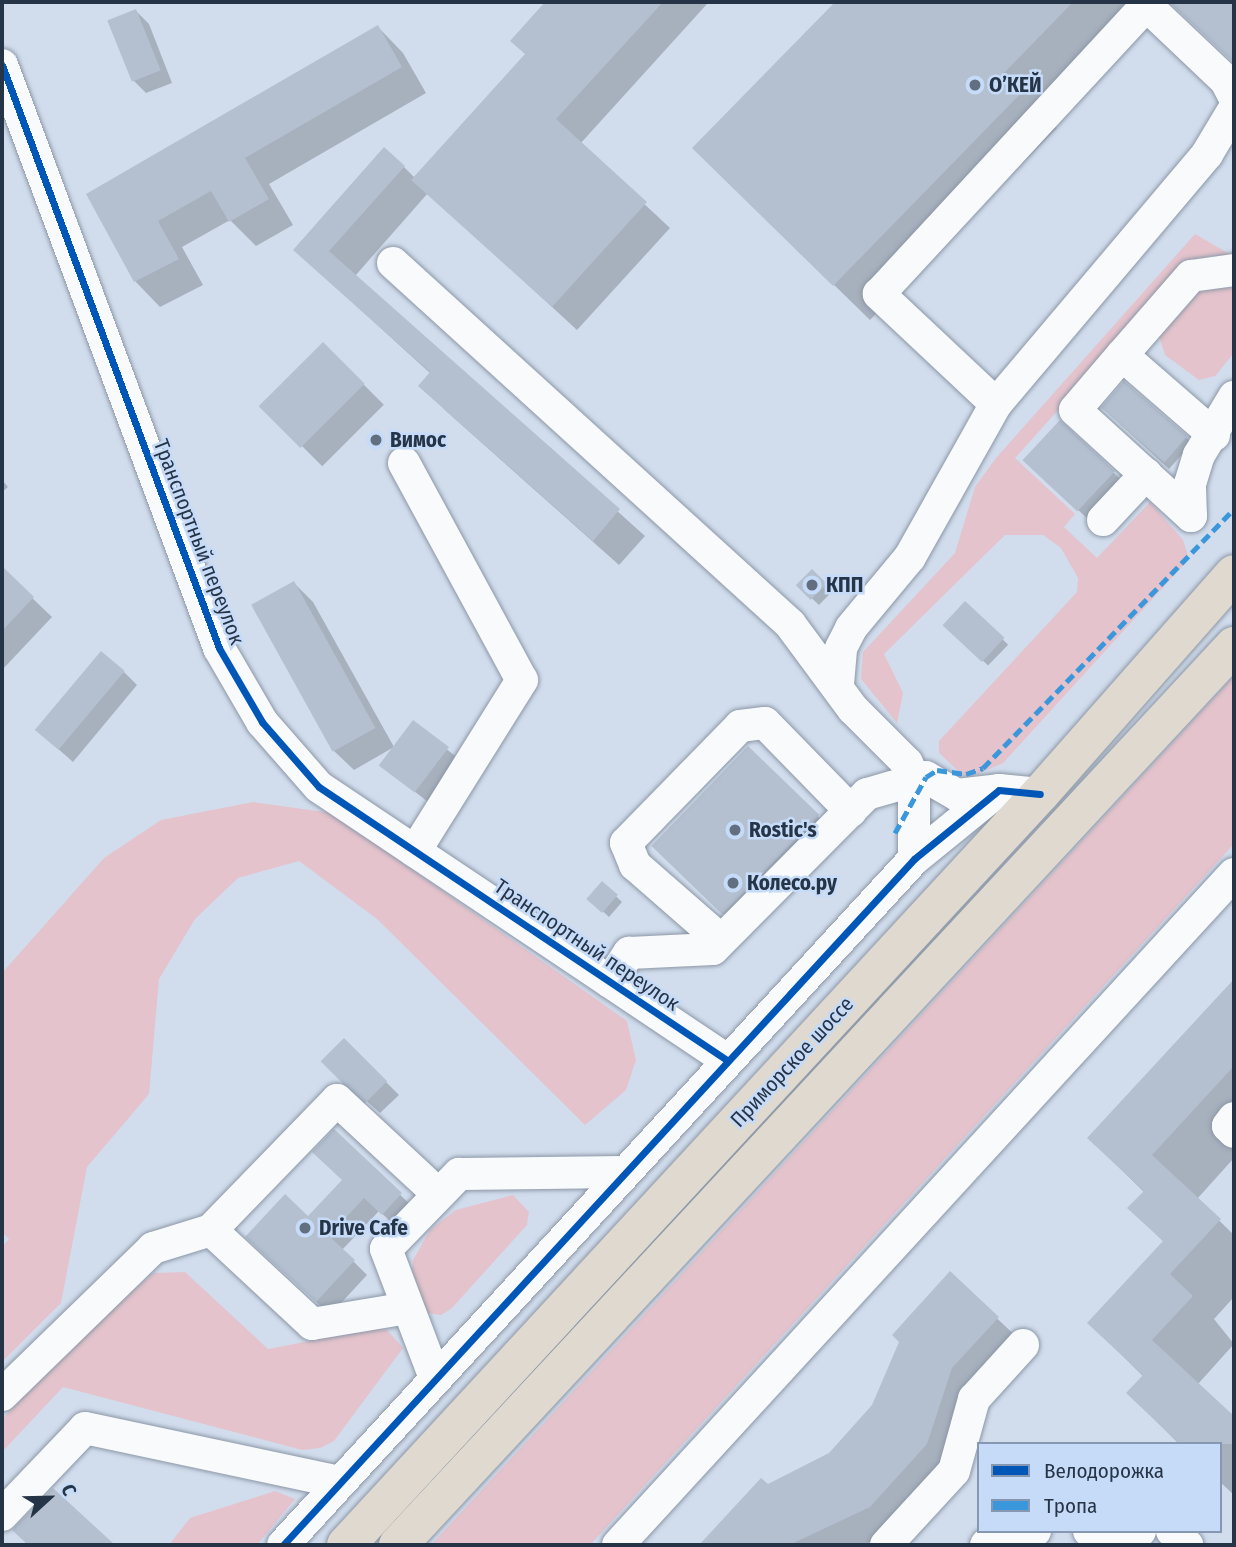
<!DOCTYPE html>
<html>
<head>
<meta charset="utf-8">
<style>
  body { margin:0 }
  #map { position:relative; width:1236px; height:1547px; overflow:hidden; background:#d1dded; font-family:"Fira Sans Condensed",sans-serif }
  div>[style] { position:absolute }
  .green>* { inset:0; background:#e4c3cc }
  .shadow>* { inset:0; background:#0003; transform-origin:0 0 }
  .building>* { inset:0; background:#b4c0d0; transform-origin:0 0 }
  .roads { filter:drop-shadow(0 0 2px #8c97a6) drop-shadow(0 0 2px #8c97a6) }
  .minor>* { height:32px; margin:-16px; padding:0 16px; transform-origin:16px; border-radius:16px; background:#f8fafc }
  .highway>* { height:38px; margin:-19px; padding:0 19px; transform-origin:19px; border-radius:19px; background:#dfd9cf }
  .quiet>* { height:5px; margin-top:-2.5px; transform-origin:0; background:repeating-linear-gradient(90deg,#3b97db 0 10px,transparent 0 15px) }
  .cycleway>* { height:7px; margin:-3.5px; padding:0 3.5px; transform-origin:3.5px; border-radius:3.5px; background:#0057b8 }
  .dots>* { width:19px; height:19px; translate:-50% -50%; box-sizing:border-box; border:4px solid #c6dbf8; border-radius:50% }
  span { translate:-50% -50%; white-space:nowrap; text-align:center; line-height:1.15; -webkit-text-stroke:5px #c6dbf8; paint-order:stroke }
  .poi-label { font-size:21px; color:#263447; font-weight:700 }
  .left { translate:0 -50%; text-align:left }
  .street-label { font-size:21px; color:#263447 }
  .frame { position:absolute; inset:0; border:4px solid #263447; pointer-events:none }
  .legend { position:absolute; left:977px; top:1442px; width:245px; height:91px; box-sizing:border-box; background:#c6dbf8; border:2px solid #8698b1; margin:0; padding:9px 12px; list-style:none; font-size:21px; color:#263447 }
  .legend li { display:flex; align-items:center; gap:14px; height:35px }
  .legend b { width:35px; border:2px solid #8698b1 }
  .north { position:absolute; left:14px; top:1463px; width:70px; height:70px; -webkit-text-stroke:5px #c6dbf8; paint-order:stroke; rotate:68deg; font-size:19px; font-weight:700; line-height:28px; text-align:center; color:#263447 }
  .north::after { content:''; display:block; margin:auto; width:24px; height:32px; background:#263447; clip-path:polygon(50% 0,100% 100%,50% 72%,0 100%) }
</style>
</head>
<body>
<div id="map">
  <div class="green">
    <div style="clip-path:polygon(1195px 234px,1233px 256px,1209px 256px,1186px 268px,1015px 458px,1075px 514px,1064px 527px,1097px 558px,1150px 502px,1183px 540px,1189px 559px,1003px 763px,967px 779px,939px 753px,939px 741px,1077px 592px,1078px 578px,1061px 548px,1043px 535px,1005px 535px,884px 654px,903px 693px,897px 723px,861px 679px,863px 652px,955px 553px,975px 487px,996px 458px)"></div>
    <div style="clip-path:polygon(1211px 283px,1234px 289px,1234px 353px,1215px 376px,1199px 380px,1165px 355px,1158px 333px,1196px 288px)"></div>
    <div style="clip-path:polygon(1234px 676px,1234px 844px,590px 1545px,431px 1545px)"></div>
    <div style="clip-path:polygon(253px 802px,332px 813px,627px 1021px,636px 1060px,626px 1090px,585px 1125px,377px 919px,299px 861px,238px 878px,195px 919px,159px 979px,149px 1094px,87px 1167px,61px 1303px,2px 1362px,2px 1247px,9px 1239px,2px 1232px,2px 973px,104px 858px,161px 820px)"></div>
    <div style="clip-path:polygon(513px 1195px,529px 1212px,527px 1225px,452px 1308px,441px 1315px,420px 1312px,410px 1297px,413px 1260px,430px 1230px,456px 1210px)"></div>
    <div style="clip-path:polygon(185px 1272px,268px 1349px,372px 1329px,387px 1330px,403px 1348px,334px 1441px,320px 1448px,302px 1450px,63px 1387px,2px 1452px,2px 1419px,84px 1331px,154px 1273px)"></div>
    <div style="clip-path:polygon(275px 1491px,295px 1499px,257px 1545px,169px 1545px,190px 1518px)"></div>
  </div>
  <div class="shadow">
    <div style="clip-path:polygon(548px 2px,707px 4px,580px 144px,670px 228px,577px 330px,428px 193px,355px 276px,645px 536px,619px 565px,446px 411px,421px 386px,431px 374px,295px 250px,404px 167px,415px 178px,527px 55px,513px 41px)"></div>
    <div style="clip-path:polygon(837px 2px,1144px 2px,1038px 109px,1057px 128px,870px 320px,694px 148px)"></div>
    <div style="clip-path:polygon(1184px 2px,1234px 2px,1234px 61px,1178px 8px)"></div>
    <div style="clip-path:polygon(136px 11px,149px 24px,172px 83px,146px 93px,134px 81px)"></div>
    <div style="clip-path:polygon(378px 27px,403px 53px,426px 93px,269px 184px,293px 225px,256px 246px,230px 220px,182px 247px,203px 285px,160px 307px,135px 281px,89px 194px)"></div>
    <div style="left:323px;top:344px;width:86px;height:87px;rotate:45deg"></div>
    <div style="clip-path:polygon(1109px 414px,1186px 437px,1192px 443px,1169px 469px)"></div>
    <div style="clip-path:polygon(1035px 470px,1114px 473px,1125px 484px,1090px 521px)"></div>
    <div style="clip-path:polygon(2px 480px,8px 487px,2px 492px)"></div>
    <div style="clip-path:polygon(4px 571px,52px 617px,2px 670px,2px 573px)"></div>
    <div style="left:812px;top:572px;width:28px;height:19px;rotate:44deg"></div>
    <div style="clip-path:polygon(294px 583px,313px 602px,394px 747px,354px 770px,334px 751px)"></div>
    <div style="left:965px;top:603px;width:60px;height:29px;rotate:44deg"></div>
    <div style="clip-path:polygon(124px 672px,137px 685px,73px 762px,38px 731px)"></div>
    <div style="left:413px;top:723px;width:61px;height:53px;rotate:38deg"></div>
    <div style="left:748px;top:749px;width:105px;height:135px;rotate:44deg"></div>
    <div style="clip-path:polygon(602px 883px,622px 902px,609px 917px,595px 904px)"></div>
    <div style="clip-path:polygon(1234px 982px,1234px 1158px,1197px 1199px,1234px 1235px,1234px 1297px,1214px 1319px,1234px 1344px,1198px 1384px,1234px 1418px,1234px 1495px,1220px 1482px,1220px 1444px,1179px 1444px,1128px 1393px,1144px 1377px,1089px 1323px,1164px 1242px,1130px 1208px,1144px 1192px,1089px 1138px)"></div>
    <div style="clip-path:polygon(344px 1040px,399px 1095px,380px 1113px,336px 1074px)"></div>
    <div style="clip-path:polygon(334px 1132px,414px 1208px,397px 1227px,379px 1211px,342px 1250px,367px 1275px,330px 1315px,261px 1250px,308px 1219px,344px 1180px)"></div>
    <div style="clip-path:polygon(950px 1274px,1023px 1343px,952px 1470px,895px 1532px,862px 1545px,720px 1545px,710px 1535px,768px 1486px,830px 1454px,874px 1406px)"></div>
    <div style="clip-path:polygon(53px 1491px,112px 1545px,24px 1545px)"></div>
  </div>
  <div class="building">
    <div style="clip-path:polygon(545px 2px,663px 2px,556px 119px,647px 202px,552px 307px,411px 180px,525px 54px,510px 41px)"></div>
    <div style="clip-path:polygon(835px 2px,1073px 2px,1004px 73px,1023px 91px,833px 286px,692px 148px)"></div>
    <div style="clip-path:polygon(1169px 2px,1234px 2px,1234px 63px,1232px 61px)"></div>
    <div style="left:136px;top:9px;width:66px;height:31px;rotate:68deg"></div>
    <div style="clip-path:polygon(378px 25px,402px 67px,245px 158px,269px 199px,229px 222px,211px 191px,158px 221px,179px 259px,134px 282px,86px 194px)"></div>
    <div style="clip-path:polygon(384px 147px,405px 166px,329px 251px,620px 509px,593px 541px,418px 386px,430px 372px,293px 250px)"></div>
    <div style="left:323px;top:342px;width:59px;height:91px;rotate:45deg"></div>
    <div style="left:1124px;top:381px;width:84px;height:35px;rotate:41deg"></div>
    <div style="left:1060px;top:420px;width:75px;height:55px;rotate:43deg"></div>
    <div style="clip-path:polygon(2px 566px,34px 597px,2px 631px)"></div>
    <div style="left:812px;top:569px;width:21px;height:23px;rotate:45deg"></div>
    <div style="left:294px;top:581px;width:168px;height:49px;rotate:61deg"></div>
    <div style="left:965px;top:601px;width:54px;height:33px;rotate:43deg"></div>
    <div style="left:101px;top:651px;width:31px;height:103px;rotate:40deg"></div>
    <div style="left:413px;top:720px;width:45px;height:57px;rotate:37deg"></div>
    <div style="left:748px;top:746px;width:99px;height:139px;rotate:44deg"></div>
    <div style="left:602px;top:881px;width:21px;height:24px;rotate:41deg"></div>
    <div style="clip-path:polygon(1234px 979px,1234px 1066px,1152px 1155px,1221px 1219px,1170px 1274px,1193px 1296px,1152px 1340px,1234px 1416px,1234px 1444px,1180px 1444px,1126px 1393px,1143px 1375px,1087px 1323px,1163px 1241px,1127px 1208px,1144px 1191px,1087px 1138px)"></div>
    <div style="left:344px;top:1038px;width:61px;height:33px;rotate:45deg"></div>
    <div style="clip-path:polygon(334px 1129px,402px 1193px,382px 1215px,364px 1198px,329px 1236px,355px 1260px,316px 1302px,245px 1237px,285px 1194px,308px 1216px,342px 1180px,312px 1152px)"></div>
    <div style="clip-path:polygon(950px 1271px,999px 1317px,952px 1368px,927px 1444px,870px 1507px,789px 1545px,699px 1545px,761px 1478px,768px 1484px,829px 1453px,872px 1405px,899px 1342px,892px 1335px)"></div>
    <div style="clip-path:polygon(53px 1488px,115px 1545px,28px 1545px,12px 1530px)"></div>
  </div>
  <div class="roads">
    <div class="minor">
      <div style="left:1146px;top:5px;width:110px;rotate:43.5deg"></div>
      <div style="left:1226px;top:81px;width:18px;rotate:63deg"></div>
      <div style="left:2px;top:65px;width:622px;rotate:69.58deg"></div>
      <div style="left:219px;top:648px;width:86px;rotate:59.8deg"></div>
      <div style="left:262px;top:722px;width:86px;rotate:48.8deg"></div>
      <div style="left:319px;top:787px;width:491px;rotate:33.8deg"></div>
      <div style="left:393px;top:263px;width:537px;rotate:42.28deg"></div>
      <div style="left:790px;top:624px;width:106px;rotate:53.5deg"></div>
      <div style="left:853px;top:709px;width:76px;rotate:45deg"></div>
      <div style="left:907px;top:763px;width:17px;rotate:66deg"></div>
      <div style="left:914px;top:779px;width:80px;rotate:90deg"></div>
      <div style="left:1122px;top:355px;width:72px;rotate:130.5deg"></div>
      <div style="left:1075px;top:410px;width:157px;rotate:42.4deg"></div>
      <div style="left:996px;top:404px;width:161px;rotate:-136.8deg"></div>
      <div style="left:879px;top:294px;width:398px;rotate:-47.2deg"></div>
      <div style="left:1214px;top:435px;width:122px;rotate:-139deg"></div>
      <div style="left:1122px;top:355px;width:105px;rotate:-48.9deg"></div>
      <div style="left:1191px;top:276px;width:43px;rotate:-7.9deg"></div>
      <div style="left:404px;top:463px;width:247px;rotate:61.5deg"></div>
      <div style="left:522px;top:680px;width:202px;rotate:122deg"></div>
      <div style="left:1191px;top:516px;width:32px;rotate:-92deg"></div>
      <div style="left:1190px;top:484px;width:30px;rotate:-73deg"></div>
      <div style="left:1199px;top:455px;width:68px;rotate:-58.9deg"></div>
      <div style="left:1103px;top:520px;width:63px;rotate:-46.9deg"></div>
      <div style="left:838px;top:684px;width:36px;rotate:-85deg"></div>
      <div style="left:841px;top:648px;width:22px;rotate:-63deg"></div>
      <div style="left:851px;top:628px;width:92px;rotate:-50.3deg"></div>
      <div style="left:910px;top:557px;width:176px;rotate:-60.7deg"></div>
      <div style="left:996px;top:404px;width:327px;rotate:-49.8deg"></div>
      <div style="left:1207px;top:154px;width:52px;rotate:-59deg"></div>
      <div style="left:721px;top:940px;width:114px;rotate:-138.9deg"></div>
      <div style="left:635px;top:865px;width:24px;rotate:-112deg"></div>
      <div style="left:626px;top:843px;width:163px;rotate:-45.7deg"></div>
      <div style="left:740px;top:726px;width:25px;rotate:-7deg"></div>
      <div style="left:765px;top:723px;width:123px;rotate:45.7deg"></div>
      <div style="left:610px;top:982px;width:35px;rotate:-57deg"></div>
      <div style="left:629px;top:953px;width:84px;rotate:-2.7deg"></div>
      <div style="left:713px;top:949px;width:218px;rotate:-45.2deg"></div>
      <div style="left:867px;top:794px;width:61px;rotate:-16.1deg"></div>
      <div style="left:926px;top:777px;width:36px;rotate:30deg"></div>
      <div style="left:957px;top:795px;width:42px;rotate:-6.8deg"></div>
      <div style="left:1234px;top:1118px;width:10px;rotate:127deg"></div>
      <div style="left:1228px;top:1126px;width:8px;rotate:45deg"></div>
      <div style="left:211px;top:1230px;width:138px;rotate:42.9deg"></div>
      <div style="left:312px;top:1324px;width:97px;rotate:-9.5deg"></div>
      <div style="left:435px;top:1378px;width:138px;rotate:-110.8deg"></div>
      <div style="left:386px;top:1249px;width:105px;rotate:-45.8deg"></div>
      <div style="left:459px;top:1174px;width:166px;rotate:-0.7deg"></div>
      <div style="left:2px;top:1395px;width:211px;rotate:-44.2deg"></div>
      <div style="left:153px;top:1248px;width:61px;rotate:-17.2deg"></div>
      <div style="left:211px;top:1230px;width:181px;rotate:-45.9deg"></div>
      <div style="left:337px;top:1100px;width:137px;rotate:42.9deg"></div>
      <div style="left:2px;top:1515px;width:120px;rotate:-46.3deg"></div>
      <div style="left:85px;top:1428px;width:261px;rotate:12deg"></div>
      <div style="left:1089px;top:1531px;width:24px;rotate:36deg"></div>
      <div style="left:1172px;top:1531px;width:21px;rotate:43deg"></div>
      <div style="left:283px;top:1545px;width:932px;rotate:-47.39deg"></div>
      <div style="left:914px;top:859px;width:109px;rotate:-39.1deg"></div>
      <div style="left:999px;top:790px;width:41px;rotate:5.6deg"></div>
      <div style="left:618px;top:1545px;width:911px;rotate:-47.45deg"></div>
      <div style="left:886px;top:1545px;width:100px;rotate:-47.4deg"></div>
      <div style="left:954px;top:1471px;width:75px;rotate:-74.5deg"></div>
      <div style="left:974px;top:1399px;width:73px;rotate:-47.8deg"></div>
      <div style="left:986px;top:1545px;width:51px;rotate:-15.9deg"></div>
      <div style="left:1126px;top:1545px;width:20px;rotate:-45deg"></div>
    </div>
    <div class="highway">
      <div style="left:346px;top:1545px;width:1023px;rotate:-47.26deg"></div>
      <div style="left:1040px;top:794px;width:293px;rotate:-48.6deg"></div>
      <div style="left:398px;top:1545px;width:1228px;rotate:-47.08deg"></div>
    </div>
  </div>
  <div class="quiet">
    <div style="left:895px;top:833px;width:64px;rotate:-61deg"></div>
    <div style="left:926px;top:777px;width:13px;rotate:-32deg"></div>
    <div style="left:937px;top:770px;width:29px;rotate:8deg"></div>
    <div style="left:966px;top:774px;width:18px;rotate:-19deg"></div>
    <div style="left:983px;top:768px;width:361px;rotate:-45.9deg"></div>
  </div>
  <div class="cycleway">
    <div style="left:2px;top:65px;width:622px;rotate:69.58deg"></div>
    <div style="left:219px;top:648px;width:86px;rotate:59.8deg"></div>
    <div style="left:262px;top:722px;width:86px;rotate:48.8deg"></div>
    <div style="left:319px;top:787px;width:491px;rotate:33.8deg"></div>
    <div style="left:283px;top:1545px;width:932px;rotate:-47.39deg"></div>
    <div style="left:914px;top:859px;width:109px;rotate:-39.1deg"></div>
    <div style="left:999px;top:790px;width:41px;rotate:5.6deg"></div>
  </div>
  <div class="dots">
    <div style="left:975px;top:85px;background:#626f81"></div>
    <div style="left:376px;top:440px;background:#626f81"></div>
    <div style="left:812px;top:585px;background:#626f81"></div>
    <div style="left:735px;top:830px;background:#626f81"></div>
    <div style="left:733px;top:883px;background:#626f81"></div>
    <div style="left:305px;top:1228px;background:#626f81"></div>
  </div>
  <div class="poi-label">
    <span class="left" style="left:989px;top:85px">О’КЕЙ</span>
    <span class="left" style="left:390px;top:440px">Вимос</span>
    <span class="left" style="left:826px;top:585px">КПП</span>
    <span class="left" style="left:749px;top:830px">Rostic's</span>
    <span class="left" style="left:747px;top:883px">Колесо.ру</span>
    <span class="left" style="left:319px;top:1228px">Drive Cafe</span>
  </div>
  <div class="street-label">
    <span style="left:199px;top:542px;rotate:69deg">Транспортный переулок</span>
    <span style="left:587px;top:945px;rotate:34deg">Транспортный переулок</span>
    <span style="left:792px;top:1062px;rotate:-47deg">Приморское шоссе</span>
  </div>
  <div class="frame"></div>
  <ul class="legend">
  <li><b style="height:9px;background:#0057b8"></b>Велодорожка</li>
  <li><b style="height:9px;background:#3b97db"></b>Тропа</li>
  </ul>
  <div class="north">С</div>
</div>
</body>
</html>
